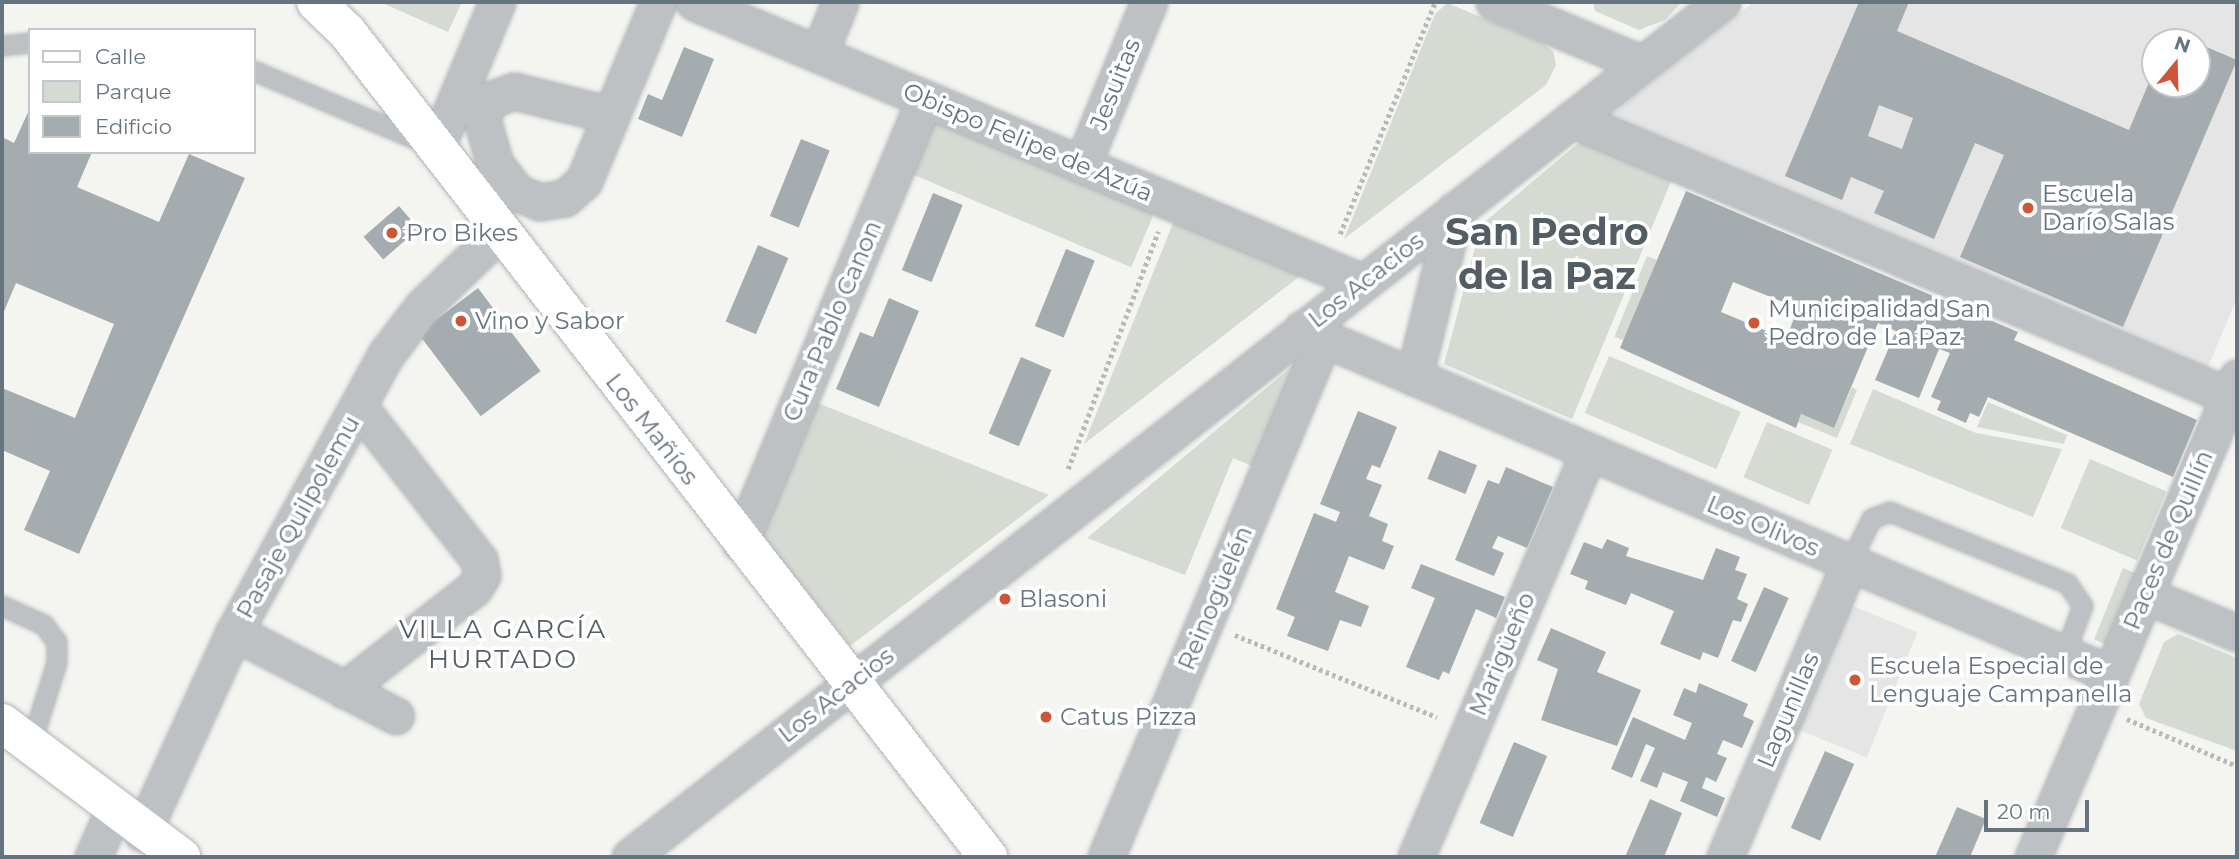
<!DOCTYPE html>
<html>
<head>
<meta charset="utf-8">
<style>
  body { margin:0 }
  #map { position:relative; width:2239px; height:859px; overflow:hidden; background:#f4f4f0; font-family:Montserrat,sans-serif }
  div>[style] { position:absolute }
  .built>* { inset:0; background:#e4e5e4; transform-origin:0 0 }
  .green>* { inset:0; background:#d5dad2; transform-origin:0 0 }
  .building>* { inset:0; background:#a4acb0; transform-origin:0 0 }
  .path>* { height:4.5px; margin-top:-2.25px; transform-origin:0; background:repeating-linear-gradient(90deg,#b7babc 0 3.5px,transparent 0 7px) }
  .roads { filter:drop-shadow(0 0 2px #b0b5b8) drop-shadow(0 0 2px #b0b5b8) }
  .lane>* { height:18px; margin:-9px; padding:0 9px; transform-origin:9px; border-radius:9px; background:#bdc1c4 }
  .street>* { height:35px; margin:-17.5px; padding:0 17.5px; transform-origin:17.5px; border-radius:17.5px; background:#bdc1c4 }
  .secondary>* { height:38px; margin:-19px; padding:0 19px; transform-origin:19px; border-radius:19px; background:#fff }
  .dots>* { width:19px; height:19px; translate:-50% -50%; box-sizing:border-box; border:4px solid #fff; border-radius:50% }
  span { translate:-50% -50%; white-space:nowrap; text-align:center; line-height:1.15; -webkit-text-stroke:7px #fff; paint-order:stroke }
  .street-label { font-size:24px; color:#66747e }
  .poi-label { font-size:24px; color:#66747e }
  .left { translate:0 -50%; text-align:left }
  .neighbourhood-label { font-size:26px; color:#535d64; letter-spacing:2px }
  .town-label { font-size:38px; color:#535d64; font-weight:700 }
  .frame { position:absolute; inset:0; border:4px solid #66747e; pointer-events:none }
  .legend { position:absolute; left:28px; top:28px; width:228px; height:126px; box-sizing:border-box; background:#fff; border:2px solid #c2c7cb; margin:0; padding:9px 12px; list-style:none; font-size:21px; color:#66747e }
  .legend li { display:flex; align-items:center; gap:14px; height:35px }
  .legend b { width:35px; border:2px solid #c2c7cb }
  .north { position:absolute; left:2141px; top:28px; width:70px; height:70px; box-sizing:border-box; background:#fff; border:2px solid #c2c7cb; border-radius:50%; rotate:19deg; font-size:19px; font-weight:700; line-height:28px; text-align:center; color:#66747e }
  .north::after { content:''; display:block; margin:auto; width:24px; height:32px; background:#cd5638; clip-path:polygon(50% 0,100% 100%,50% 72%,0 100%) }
  .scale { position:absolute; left:1984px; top:800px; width:105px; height:32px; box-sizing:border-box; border:4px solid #66747e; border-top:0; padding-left:9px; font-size:21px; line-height:24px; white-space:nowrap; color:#66747e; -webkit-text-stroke:5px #fff; paint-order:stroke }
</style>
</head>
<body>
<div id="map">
  <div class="built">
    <div style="clip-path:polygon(evenodd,1754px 2px,2237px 2px,2237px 298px,2206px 372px,1606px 119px,1754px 2px,2155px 42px,2197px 42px,2197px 84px,2155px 84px,2155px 42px)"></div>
    <div style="left:1845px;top:603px;width:78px;height:135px;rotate:22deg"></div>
  </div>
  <div class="green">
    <div style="clip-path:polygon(380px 2px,462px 2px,448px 32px)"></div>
    <div style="clip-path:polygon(1593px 2px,1682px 2px,1665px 20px,1639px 30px,1595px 11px)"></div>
    <div style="clip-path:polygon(1447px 3px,1541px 42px,1553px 51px,1556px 65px,1546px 85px,1344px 239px,1435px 14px)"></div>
    <div style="left:929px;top:114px;width:246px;height:62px;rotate:23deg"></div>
    <div style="clip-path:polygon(1582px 140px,1672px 179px,1572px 419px,1444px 364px,1481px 225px)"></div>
    <div style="clip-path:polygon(1176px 216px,1309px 269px,1084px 444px)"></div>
    <div style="left:1647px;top:256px;width:11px;height:87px;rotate:22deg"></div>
    <div style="clip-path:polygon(1307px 354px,1259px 469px,1233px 458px,1185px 575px,1087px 538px)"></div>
    <div style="left:1609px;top:356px;width:143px;height:62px;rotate:23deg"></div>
    <div style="clip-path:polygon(1852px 387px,1857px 390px,1837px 438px,1798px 422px,1801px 414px,1834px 428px)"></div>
    <div style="clip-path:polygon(1873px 389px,1976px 433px,2062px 449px,2033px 517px,1850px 444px)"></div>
    <div style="clip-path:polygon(810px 400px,1049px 495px,850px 646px,758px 530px)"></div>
    <div style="clip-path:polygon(1988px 402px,2067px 435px,2064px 444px,1977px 427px)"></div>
    <div style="left:1767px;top:422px;width:71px;height:60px;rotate:23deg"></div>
    <div style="left:2090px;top:459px;width:83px;height:75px;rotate:23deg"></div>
    <div style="left:2123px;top:568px;width:16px;height:77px;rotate:22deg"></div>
    <div style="clip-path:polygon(2178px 634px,2237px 658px,2237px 751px,2146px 718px,2139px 704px,2164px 642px)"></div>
  </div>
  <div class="building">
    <div style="clip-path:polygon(evenodd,1859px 2px,1909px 2px,1897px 31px,2129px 130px,2155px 68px,2155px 84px,2197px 84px,2197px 43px,2237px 60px,2123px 327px,1960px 257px,2004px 155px,1975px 143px,1934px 239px,1874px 213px,1884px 191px,1851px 177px,1842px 200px,1785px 176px,1859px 2px,1879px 105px,1913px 118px,1902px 149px,1868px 136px,1879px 105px)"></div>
    <div style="clip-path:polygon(2171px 31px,2195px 42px,2166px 42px)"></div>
    <div style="clip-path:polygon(684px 47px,714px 59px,682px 137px,638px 119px,648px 94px,662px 100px)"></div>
    <div style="clip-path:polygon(30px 108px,30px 152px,92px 152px,77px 187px,159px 222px,189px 154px,245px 178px,79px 554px,24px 530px,50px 471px,2px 450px,2px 388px,75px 418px,114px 324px,16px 283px,2px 316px,2px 137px,14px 143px)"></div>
    <div style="left:801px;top:139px;width:31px;height:83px;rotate:22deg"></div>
    <div style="clip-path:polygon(evenodd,1686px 191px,2018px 332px,2014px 340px,2197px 420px,2173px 477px,1988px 397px,1979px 417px,1970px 413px,1966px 423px,1937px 410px,1941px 401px,1931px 397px,1950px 353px,1939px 349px,1919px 398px,1875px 380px,1896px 331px,1878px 323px,1834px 428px,1801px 414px,1796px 428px,1620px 348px,1686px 191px,1733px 282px,1798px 308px,1786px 339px,1721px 312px,1733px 282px)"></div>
    <div style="left:933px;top:193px;width:32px;height:83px;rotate:22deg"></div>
    <div style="left:399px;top:206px;width:30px;height:47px;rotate:49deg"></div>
    <div style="left:758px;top:245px;width:33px;height:83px;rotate:23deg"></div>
    <div style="left:1066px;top:249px;width:31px;height:83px;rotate:22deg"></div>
    <div style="left:478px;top:288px;width:104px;height:75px;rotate:53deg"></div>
    <div style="clip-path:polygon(889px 298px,919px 311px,879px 407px,836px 389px,860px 332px,873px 337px)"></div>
    <div style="left:1021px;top:357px;width:33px;height:83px;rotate:23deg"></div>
    <div style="clip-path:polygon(1358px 411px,1397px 427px,1380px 468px,1372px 465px,1366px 479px,1382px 485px,1369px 516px,1388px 524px,1382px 541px,1394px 546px,1384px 570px,1349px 556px,1335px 592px,1369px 606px,1361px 627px,1340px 620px,1328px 651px,1287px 636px,1295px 617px,1276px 609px,1314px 513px,1336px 522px,1340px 512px,1320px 504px)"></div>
    <div style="left:1439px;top:450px;width:41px;height:31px;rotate:22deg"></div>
    <div style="clip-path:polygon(1506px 467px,1553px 487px,1527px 548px,1498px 536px,1492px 548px,1504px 553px,1494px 576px,1455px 560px,1488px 480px,1499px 484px)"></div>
    <div style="clip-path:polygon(1607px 539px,1629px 548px,1626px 556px,1703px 580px,1716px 548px,1740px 557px,1735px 570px,1747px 574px,1737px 599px,1748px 604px,1741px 622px,1733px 620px,1718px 658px,1703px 652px,1700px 660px,1660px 644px,1674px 611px,1631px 593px,1626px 605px,1585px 589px,1588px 581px,1570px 574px,1584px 542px,1602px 549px)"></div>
    <div style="clip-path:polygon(1421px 564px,1505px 597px,1496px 618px,1476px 609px,1449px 674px,1443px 671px,1439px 680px,1406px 667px,1435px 598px,1411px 588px)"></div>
    <div style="left:1764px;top:587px;width:27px;height:81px;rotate:24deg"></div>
    <div style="clip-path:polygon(1551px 628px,1606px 652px,1597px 672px,1641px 690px,1617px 746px,1541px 720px,1558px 669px,1537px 660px)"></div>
    <div style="clip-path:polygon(1699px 683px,1748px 704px,1743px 716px,1754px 721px,1742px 748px,1723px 740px,1717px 754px,1727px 758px,1716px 782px,1706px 777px,1702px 788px,1725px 798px,1717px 817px,1680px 801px,1688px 782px,1663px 772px,1657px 788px,1640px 781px,1655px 748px,1646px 744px,1632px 778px,1611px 769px,1633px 717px,1685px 740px,1692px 723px,1673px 715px,1684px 688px,1696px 693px)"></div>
    <div style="left:1514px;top:742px;width:36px;height:88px;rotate:23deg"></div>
    <div style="left:1825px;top:751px;width:32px;height:84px;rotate:24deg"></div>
    <div style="clip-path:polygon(1650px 799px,1682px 813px,1664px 857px,1625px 857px)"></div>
    <div style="clip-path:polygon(1957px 807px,1986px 819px,1970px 857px,1935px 857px)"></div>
  </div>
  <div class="path">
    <div style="left:1340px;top:234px;width:251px;rotate:-67.7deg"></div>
    <div style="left:1068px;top:469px;width:254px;rotate:-69.2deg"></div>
    <div style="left:1235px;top:635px;width:218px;rotate:22.1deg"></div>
    <div style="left:2127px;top:719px;width:120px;rotate:23.1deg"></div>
  </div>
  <div class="roads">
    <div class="lane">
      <div style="left:2px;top:46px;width:28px;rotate:-6deg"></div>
      <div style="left:254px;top:71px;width:182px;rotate:22.9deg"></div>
      <div style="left:1850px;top:563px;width:49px;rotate:-63.4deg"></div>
      <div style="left:1872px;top:519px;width:19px;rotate:-21deg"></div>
      <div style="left:1890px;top:512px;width:192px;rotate:22deg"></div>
      <div style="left:2068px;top:584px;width:27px;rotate:56deg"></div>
      <div style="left:2083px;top:606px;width:51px;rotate:110.6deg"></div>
      <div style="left:2px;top:606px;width:46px;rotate:24.3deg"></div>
      <div style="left:44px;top:625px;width:21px;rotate:53deg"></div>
      <div style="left:57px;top:642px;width:21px;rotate:90deg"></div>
      <div style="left:57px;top:663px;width:86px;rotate:107.6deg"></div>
    </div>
    <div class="street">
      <div style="left:694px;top:2px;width:724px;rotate:22.74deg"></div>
      <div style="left:1494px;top:2px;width:160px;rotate:22.7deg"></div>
      <div style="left:819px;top:54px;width:56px;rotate:-68deg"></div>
      <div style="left:611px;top:115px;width:100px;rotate:-166.1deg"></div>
      <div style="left:514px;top:91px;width:23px;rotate:160deg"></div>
      <div style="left:492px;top:99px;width:20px;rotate:123deg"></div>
      <div style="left:481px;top:116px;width:50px;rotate:73.7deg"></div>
      <div style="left:495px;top:164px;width:37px;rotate:52deg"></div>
      <div style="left:518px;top:193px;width:24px;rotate:22deg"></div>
      <div style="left:540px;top:202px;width:25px;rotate:-9deg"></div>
      <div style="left:565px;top:198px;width:25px;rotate:-42deg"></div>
      <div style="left:584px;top:181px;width:194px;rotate:-67.5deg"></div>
      <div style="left:1572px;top:119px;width:713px;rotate:22.86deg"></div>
      <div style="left:436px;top:148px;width:158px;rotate:-67.3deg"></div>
      <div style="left:1082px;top:165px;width:176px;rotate:-67.7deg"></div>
      <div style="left:1302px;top:329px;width:879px;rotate:23.1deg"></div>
      <div style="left:1414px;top:377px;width:172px;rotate:-76.2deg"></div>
      <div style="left:740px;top:543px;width:481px;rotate:-67.4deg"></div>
      <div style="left:2145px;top:595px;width:100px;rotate:22.4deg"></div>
      <div style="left:234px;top:632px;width:182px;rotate:27.4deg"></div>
      <div style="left:344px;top:690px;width:165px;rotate:-38.1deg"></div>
      <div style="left:474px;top:588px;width:15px;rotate:-58deg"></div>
      <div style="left:482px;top:575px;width:15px;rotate:-101deg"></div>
      <div style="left:479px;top:560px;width:194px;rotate:-128.1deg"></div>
      <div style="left:142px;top:833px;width:221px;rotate:-65.4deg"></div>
      <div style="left:234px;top:632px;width:318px;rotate:-61.3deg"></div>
      <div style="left:387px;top:353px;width:59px;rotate:-52.5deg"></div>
      <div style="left:423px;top:306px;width:107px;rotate:-43.9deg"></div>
      <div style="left:93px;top:857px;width:51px;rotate:-65.9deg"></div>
      <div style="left:630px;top:857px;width:1387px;rotate:-38.06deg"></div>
      <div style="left:1106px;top:857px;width:563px;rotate:-67.22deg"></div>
      <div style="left:1416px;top:857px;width:440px;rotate:-66.9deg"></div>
      <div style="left:1725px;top:857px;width:319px;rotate:-67deg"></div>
      <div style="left:2033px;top:857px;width:521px;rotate:-66.93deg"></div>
    </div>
    <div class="secondary">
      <div style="left:316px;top:2px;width:43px;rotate:44.1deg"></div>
      <div style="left:347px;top:32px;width:1045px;rotate:52.15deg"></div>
      <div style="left:2px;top:723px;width:224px;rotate:36.8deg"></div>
    </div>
  </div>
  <div class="dots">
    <div style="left:2028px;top:208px;background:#cd5638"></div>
    <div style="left:392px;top:233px;background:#cd5638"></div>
    <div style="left:461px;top:321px;background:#cd5638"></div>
    <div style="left:1754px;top:323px;background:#cd5638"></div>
    <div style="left:1005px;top:599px;background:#cd5638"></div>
    <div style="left:1855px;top:680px;background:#cd5638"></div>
    <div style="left:1046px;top:717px;background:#cd5638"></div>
  </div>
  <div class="street-label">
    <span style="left:1115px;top:84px;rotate:-68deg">Jesuitas</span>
    <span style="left:1028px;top:142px;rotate:23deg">Obispo Felipe de Azúa</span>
    <span style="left:1366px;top:280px;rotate:-38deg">Los Acacios</span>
    <span style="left:832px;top:321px;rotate:-67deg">Cura Pablo Canon</span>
    <span style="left:652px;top:429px;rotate:52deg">Los Mañíos</span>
    <span style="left:298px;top:517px;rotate:-61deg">Pasaje Quilpolemu</span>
    <span style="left:1763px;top:526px;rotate:23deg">Los Olivos</span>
    <span style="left:2168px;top:540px;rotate:-67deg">Paces de Quillín</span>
    <span style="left:1215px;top:598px;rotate:-67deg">Reinogüelén</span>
    <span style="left:1502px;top:654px;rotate:-67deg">Marigüeño</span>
    <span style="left:836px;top:695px;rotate:-38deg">Los Acacios</span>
    <span style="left:1788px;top:710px;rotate:-67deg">Lagunillas</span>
  </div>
  <div class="poi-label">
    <span class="left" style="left:2042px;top:208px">Escuela<br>Darío Salas</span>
    <span class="left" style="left:406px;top:233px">Pro Bikes</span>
    <span class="left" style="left:1768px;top:323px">Municipalidad San<br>Pedro de La Paz</span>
    <span class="left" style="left:475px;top:321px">Vino y Sabor</span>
    <span class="left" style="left:1019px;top:599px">Blasoni</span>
    <span class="left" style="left:1869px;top:680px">Escuela Especial de<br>Lenguaje Campanella</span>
    <span class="left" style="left:1060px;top:717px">Catus Pizza</span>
  </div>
  <div class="neighbourhood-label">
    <span style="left:503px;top:645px">VILLA GARCÍA<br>HURTADO</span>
  </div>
  <div class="town-label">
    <span style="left:1547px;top:254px">San Pedro<br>de la Paz</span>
  </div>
  <div class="frame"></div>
  <ul class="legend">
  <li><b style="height:9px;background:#fff"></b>Calle</li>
  <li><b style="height:19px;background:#d5dad2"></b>Parque</li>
  <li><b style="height:19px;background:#a4acb0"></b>Edificio</li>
  </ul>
  <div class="north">N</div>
  <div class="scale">20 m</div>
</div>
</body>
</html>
